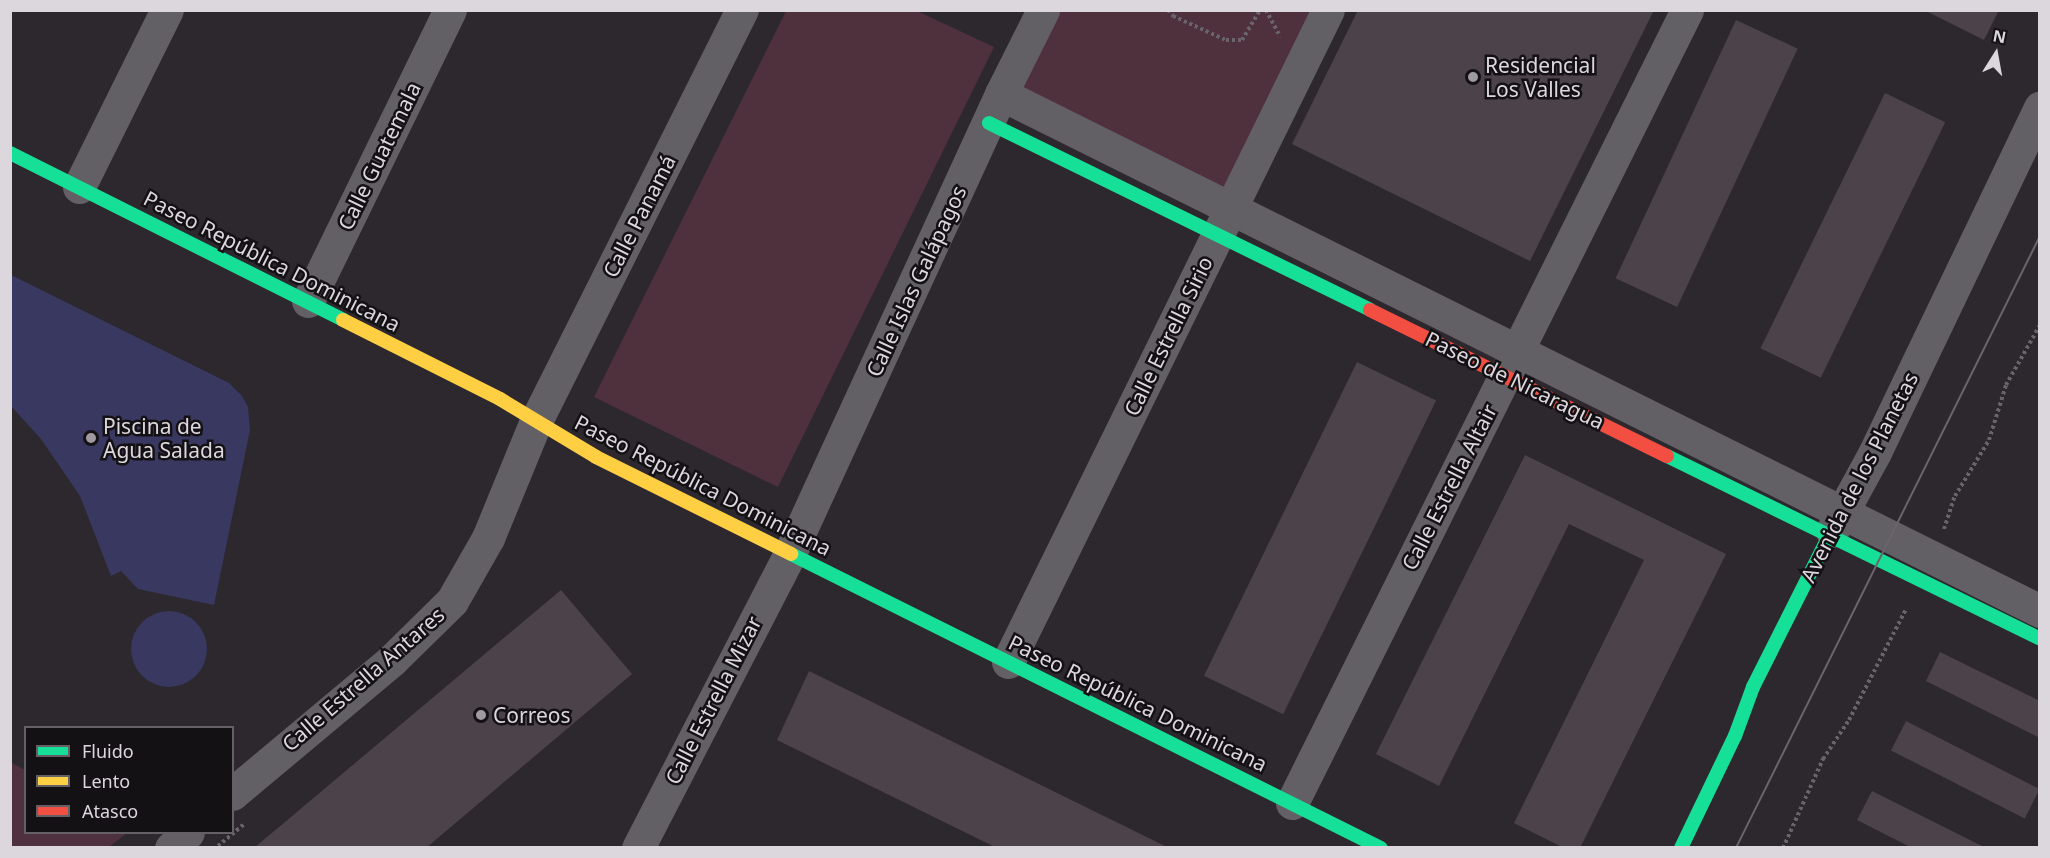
<!DOCTYPE html>
<html>
<head>
<meta charset="utf-8">
<style>
  body { margin:0 }
  #map { position:relative; width:2050px; height:858px; overflow:hidden; background:#2d282e; font-family:"Noto Sans",sans-serif }
  div>[style] { position:absolute }
  .green>* { inset:0; background:#4f313e }
  .water>* { inset:0; background:#393861 }
  .round { border-radius:50% }
  .building>* { inset:0; background:#4c424a; transform-origin:0 0 }
  .path>* { height:4px; margin-top:-2px; transform-origin:0; background:repeating-linear-gradient(90deg,#68646a 0 3px,transparent 0 6px) }
  .street>* { height:33px; margin:-16.5px; padding:0 16.5px; transform-origin:16.5px; border-radius:16.5px; background:#625f65 }
  .fast>* { height:14px; margin:-7px; padding:0 7px; transform-origin:7px; border-radius:7px; background:#16e098 }
  .slow>* { height:14px; margin:-7px; padding:0 7px; transform-origin:7px; border-radius:7px; background:#ffcf43 }
  .jam>* { height:14px; margin:-7px; padding:0 7px; transform-origin:7px; border-radius:7px; background:#f24e42 }
  .tram>* { height:1.5px; margin:-0.75px; padding:0 0.75px; transform-origin:0.75px; border-radius:0.75px; background:#69656b }
  .dots>* { width:16px; height:16px; translate:-50% -50%; box-sizing:border-box; border:3px solid #141115; border-radius:50% }
  span { translate:-50% -50%; white-space:nowrap; text-align:center; line-height:1.15; -webkit-text-stroke:5px #141115; paint-order:stroke }
  .poi-label { font-size:21px; color:#dcd7dd }
  .left { translate:0 -50%; text-align:left }
  .street-label { font-size:21px; color:#dcd7dd }
  .frame { position:absolute; inset:0; border:12px solid #dcd7dd; pointer-events:none }
  .legend { position:absolute; left:24px; top:726px; width:210px; height:108px; box-sizing:border-box; background:#141115; border:2px solid #646065; margin:0; padding:8px 10px; list-style:none; font-size:18px; color:#dcd7dd }
  .legend li { display:flex; align-items:center; gap:12px; height:30px }
  .legend b { width:30px; border:2px solid #646065 }
  .north { position:absolute; left:1966px; top:24px; width:60px; height:60px; -webkit-text-stroke:4px #141115; paint-order:stroke; rotate:11deg; font-size:16px; font-weight:700; line-height:24px; text-align:center; color:#dcd7dd }
  .north::after { content:''; display:block; margin:auto; width:21px; height:27px; background:#dcd7dd; clip-path:polygon(50% 0,100% 100%,50% 72%,0 100%) }
</style>
</head>
<body>
<div id="map">
  <div class="green">
    <div style="clip-path:polygon(786px 11px,917px 11px,994px 47px,778px 487px,594px 397px)"></div>
    <div style="clip-path:polygon(1059px 11px,1325px 11px,1227px 210px,1014px 103px)"></div>
    <div style="clip-path:polygon(10px 762px,25px 770px,26px 832px,127px 833px,109px 847px,11px 847px)"></div>
  </div>
  <div class="water">
    <div style="clip-path:polygon(11px 275px,229px 383px,242px 396px,248px 407px,250px 430px,214px 605px,138px 589px,121px 571px,111px 576px,80px 496px,41px 439px,11px 406px)"></div>
    <div class="round" style="left:131px;top:611px;width:76px;height:76px"></div>
  </div>
  <div class="building">
    <div style="clip-path:polygon(1358px 10px,1654px 10px,1530px 261px,1292px 144px)"></div>
    <div style="clip-path:polygon(1924px 10px,1999px 10px,1984px 40px)"></div>
    <div style="left:1736px;top:20px;width:68px;height:285px;rotate:25deg"></div>
    <div style="left:1885px;top:93px;width:67px;height:284px;rotate:26deg"></div>
    <div style="left:1357px;top:362px;width:88px;height:349px;rotate:26deg"></div>
    <div style="clip-path:polygon(1525px 455px,1726px 554px,1580px 848px,1564px 848px,1514px 823px,1644px 560px,1569px 524px,1439px 786px,1376px 754px)"></div>
    <div style="clip-path:polygon(561px 590px,632px 674px,426px 848px,254px 848px)"></div>
    <div style="clip-path:polygon(1940px 652px,2040px 701px,2040px 738px,1926px 681px)"></div>
    <div style="clip-path:polygon(809px 671px,1169px 848px,997px 848px,777px 740px)"></div>
    <div style="left:1906px;top:721px;width:150px;height:33px;rotate:27deg"></div>
    <div style="clip-path:polygon(1872px 791px,1986px 848px,1912px 848px,1857px 820px)"></div>
  </div>
  <div class="path">
    <div style="left:1168px;top:10px;width:8px;rotate:50deg"></div>
    <div style="left:1173px;top:16px;width:58px;rotate:24.4deg"></div>
    <div style="left:1226px;top:40px;width:16px"></div>
    <div style="left:1242px;top:40px;width:35px;rotate:-59deg"></div>
    <div style="left:1266px;top:10px;width:30px;rotate:62deg"></div>
    <div style="left:1944px;top:529px;width:35px;rotate:-72deg"></div>
    <div style="left:1955px;top:496px;width:66px;rotate:-58.7deg"></div>
    <div style="left:1989px;top:440px;width:58px;rotate:-72.8deg"></div>
    <div style="left:2006px;top:385px;width:69px;rotate:-60.5deg"></div>
    <div style="left:218px;top:846px;width:34px;rotate:-40deg"></div>
    <div style="left:1783px;top:848px;width:98px;rotate:-65.8deg"></div>
    <div style="left:1823px;top:759px;width:47px;rotate:-56.3deg"></div>
    <div style="left:1849px;top:720px;width:125px;rotate:-62.8deg"></div>
  </div>
  <div class="street">
    <div style="left:1001px;top:94px;width:1161px;rotate:26.45deg"></div>
    <div style="left:79px;top:187px;width:198px;rotate:-63.6deg"></div>
    <div style="left:308px;top:301px;width:324px;rotate:-64deg"></div>
    <div style="left:1832px;top:531px;width:90px;rotate:-61.4deg"></div>
    <div style="left:1875px;top:452px;width:382px;rotate:-64.4deg"></div>
    <div style="left:1008px;top:662px;width:726px;rotate:-63.86deg"></div>
    <div style="left:232px;top:794px;width:209px;rotate:-39.9deg"></div>
    <div style="left:392px;top:660px;width:84px;rotate:-44.5deg"></div>
    <div style="left:452px;top:601px;width:73px;rotate:-60.3deg"></div>
    <div style="left:488px;top:538px;width:126px;rotate:-67.7deg"></div>
    <div style="left:536px;top:421px;width:460px;rotate:-63.4deg"></div>
    <div style="left:1292px;top:803px;width:886px;rotate:-63.52deg"></div>
    <div style="left:171px;top:848px;width:23px;rotate:-43deg"></div>
    <div style="left:638px;top:848px;width:332px;rotate:-62.7deg"></div>
    <div style="left:790px;top:553px;width:505px;rotate:-65.31deg"></div>
    <div style="left:1001px;top:94px;width:94px;rotate:-63.4deg"></div>
  </div>
  <div class="fast">
    <div style="left:989px;top:123px;width:424px;rotate:26.1deg"></div>
    <div style="left:10px;top:153px;width:373px;rotate:26.6deg"></div>
    <div style="left:1667px;top:456px;width:415px;rotate:26.1deg"></div>
    <div style="left:791px;top:554px;width:659px;rotate:26.49deg"></div>
    <div style="left:1681px;top:848px;width:124px;rotate:-64.3deg"></div>
    <div style="left:1735px;top:736px;width:52px;rotate:-69.8deg"></div>
    <div style="left:1753px;top:687px;width:169px;rotate:-63.3deg"></div>
  </div>
  <div class="slow">
    <div style="left:343px;top:320px;width:176px;rotate:26.7deg"></div>
    <div style="left:500px;top:399px;width:112px;rotate:31.1deg"></div>
    <div style="left:596px;top:457px;width:218px;rotate:26.4deg"></div>
  </div>
  <div class="jam">
    <div style="left:1370px;top:310px;width:331px;rotate:26.2deg"></div>
  </div>
  <div class="tram">
    <div style="left:1736px;top:848px;width:683px;rotate:-63.58deg"></div>
  </div>
  <div class="dots">
    <div style="left:1473px;top:77px;background:#9f9aa0"></div>
    <div style="left:91px;top:438px;background:#9f9aa0"></div>
    <div style="left:481px;top:715px;background:#9f9aa0"></div>
  </div>
  <div class="poi-label">
    <span class="left" style="left:1485px;top:77px">Residencial<br>Los Valles</span>
    <span class="left" style="left:103px;top:438px">Piscina de<br>Agua Salada</span>
    <span class="left" style="left:493px;top:715px">Correos</span>
  </div>
  <div class="street-label">
    <span style="left:379px;top:156px;rotate:-64deg">Calle Guatemala</span>
    <span style="left:639px;top:216px;rotate:-63deg">Calle Panamá</span>
    <span style="left:272px;top:261px;rotate:27deg">Paseo República Dominicana</span>
    <span style="left:916px;top:281px;rotate:-65deg">Calle Islas Galápagos</span>
    <span style="left:1168px;top:336px;rotate:-64deg">Calle Estrella Sirio</span>
    <span style="left:1515px;top:380px;rotate:26deg">Paseo de Nicaragua</span>
    <span style="left:1859px;top:477px;rotate:-63deg">Avenida de los Planetas</span>
    <span style="left:703px;top:485px;rotate:27deg">Paseo República Dominicana</span>
    <span style="left:1449px;top:487px;rotate:-63deg">Calle Estrella Altair</span>
    <span style="left:363px;top:679px;rotate:-41deg">Calle Estrella Antares</span>
    <span style="left:713px;top:700px;rotate:-63deg">Calle Estrella Mizar</span>
    <span style="left:1138px;top:703px;rotate:26deg">Paseo República Dominicana</span>
  </div>
  <div class="frame"></div>
  <ul class="legend">
  <li><b style="height:8px;background:#16e098"></b>Fluido</li>
  <li><b style="height:8px;background:#ffcf43"></b>Lento</li>
  <li><b style="height:8px;background:#f24e42"></b>Atasco</li>
  </ul>
  <div class="north">N</div>
</div>
</body>
</html>
